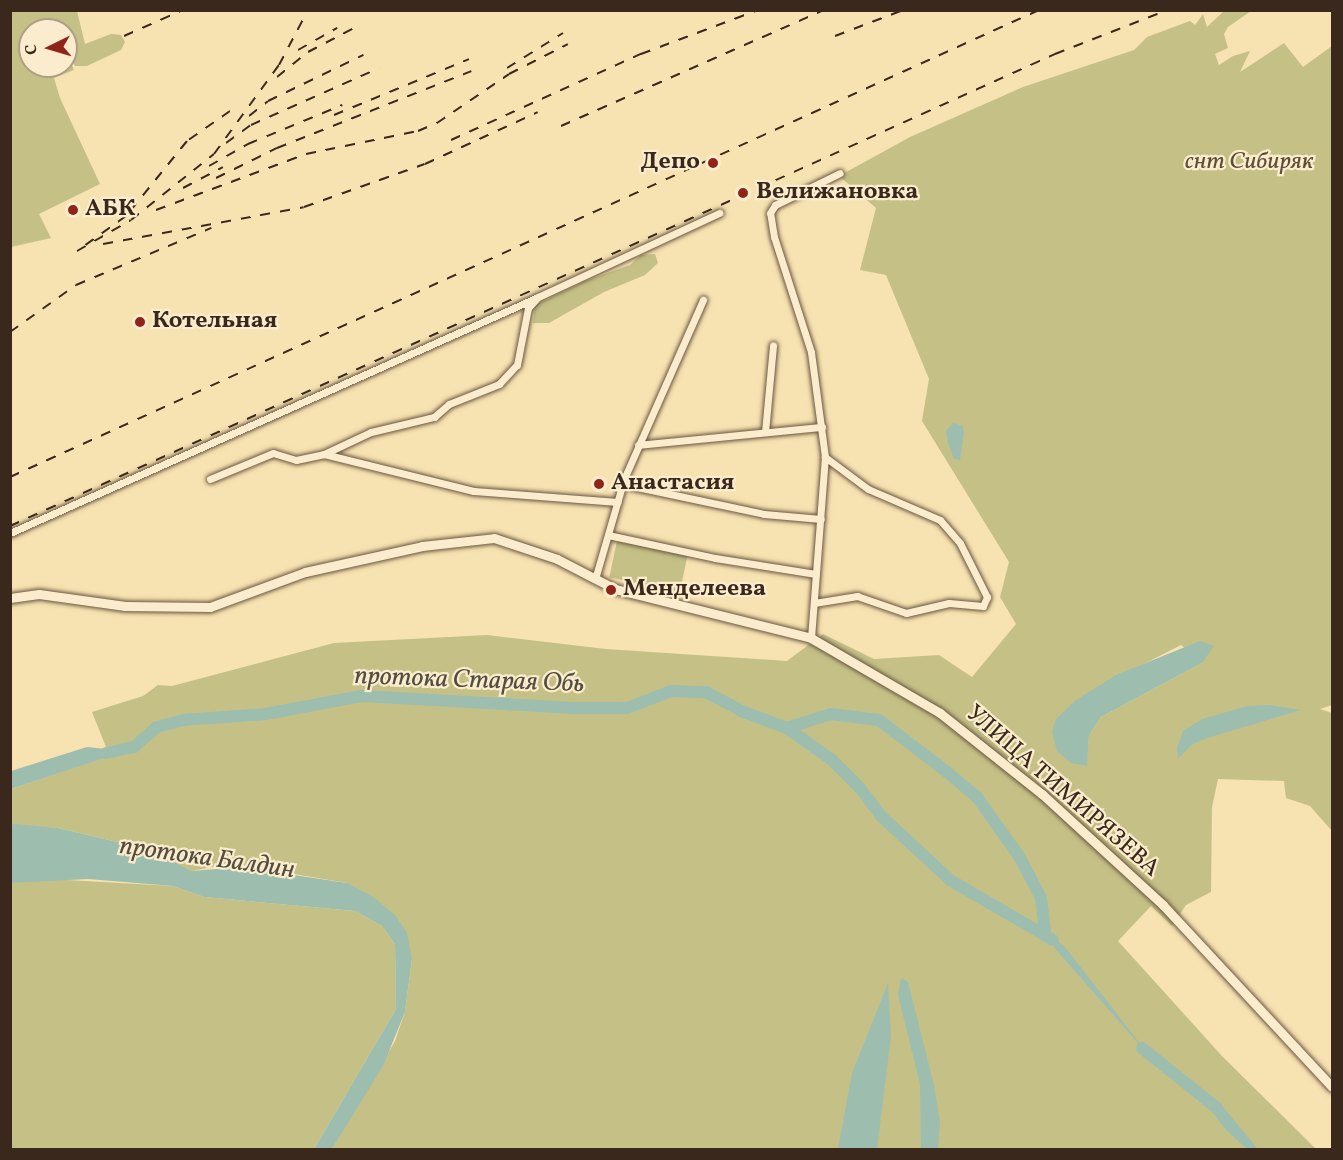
<!DOCTYPE html>
<html>
<head>
<meta charset="utf-8">
<style>
  body { margin:0 }
  #map { position:relative; width:1343px; height:1160px; overflow:hidden; background:#f7e2b1; font-family:Vollkorn,serif }
  div>[style] { position:absolute }
  .green>* { inset:0; background:#c5c186; transform-origin:0 0 }
  .water>* { inset:0; background:#9dbdaf }
  .river>* { height:12px; margin:-6px; padding:0 6px; transform-origin:6px; border-radius:6px; background:#9dbdaf }
  .roads { filter:drop-shadow(0 0 2px #695641) drop-shadow(0 0 2px #695641) }
  .minor>* { height:7px; margin:-3.5px; padding:0 3.5px; transform-origin:3.5px; border-radius:3.5px; background:#faeccc }
  .tertiary>* { height:9px; margin:-4.5px; padding:0 4.5px; transform-origin:4.5px; border-radius:4.5px; background:#faeccc }
  .rail>* { height:2px; margin-top:-1px; transform-origin:0; background:repeating-linear-gradient(90deg,#3a281c 0 10px,transparent 0 20px) }
  .dots>* { width:16px; height:16px; translate:-50% -50%; box-sizing:border-box; border:3px solid #faeccc; border-radius:50% }
  span { translate:-50% -50%; white-space:nowrap; text-align:center; line-height:1.15; -webkit-text-stroke:4.5px #faeccc; paint-order:stroke }
  .poi-label { font-size:24px; color:#3a281c; font-weight:700 }
  .right { translate:-100% -50%; text-align:right }
  .left { translate:0 -50%; text-align:left }
  .park-label { font-size:24px; color:#5d4e36; font-style:italic }
  .street-label { font-size:24px; color:#3a281c }
  .water-label { font-size:26px; color:#534d41; font-style:italic }
  .frame { position:absolute; inset:0; border:12px solid #3a281c; pointer-events:none }
  .north { position:absolute; left:18px; top:18px; width:60px; height:60px; box-sizing:border-box; background:#faeccc; border:2px solid #ad9e86; border-radius:50%; rotate:265deg; font-size:16px; font-weight:700; line-height:24px; text-align:center; color:#3a281c }
  .north::after { content:''; display:block; margin:auto; width:21px; height:27px; background:#8f2418; clip-path:polygon(50% 0,100% 100%,50% 72%,0 100%) }
</style>
</head>
<body>
<div id="map">
  <div class="green">
    <div style="clip-path:polygon(evenodd,10px 11px,77px 11px,85px 44px,111px 34px,121px 35px,125px 42px,121px 50px,87px 66px,75px 66px,69px 58px,74px 70px,54px 78px,60px 98px,100px 184px,39px 214px,51px 238px,11px 247px,10px 11px,30px 30px,66px 30px,66px 66px,30px 66px,30px 30px)"></div>
    <div style="clip-path:polygon(evenodd,1224px 11px,1251px 11px,1228px 27px,1224px 34px,1228px 48px,1215px 54px,1219px 65px,1233px 56px,1250px 51px,1240px 72px,1284px 43px,1303px 67px,1332px 46px,1332px 705px,1320px 709px,1332px 713px,1332px 831px,1310px 806px,1286px 798px,1284px 781px,1218px 779px,1212px 807px,1211px 892px,1186px 905px,1172px 926px,1151px 906px,1118px 941px,1222px 1056px,1316px 1149px,332px 1149px,395px 1041px,405px 1012px,412px 959px,347px 883px,282px 872px,212px 867px,192px 871px,151px 850px,58px 828px,11px 825px,11px 789px,123px 751px,106px 747px,92px 712px,143px 696px,158px 685px,172px 686px,334px 643px,487px 635px,606px 649px,787px 661px,823px 634px,874px 659px,939px 655px,972px 677px,1016px 624px,1000px 597px,1009px 562px,922px 421px,929px 379px,886px 275px,860px 270px,876px 208px,839px 176px,910px 137px,1023px 87px,1134px 50px,1147px 37px,1190px 21px,1195px 25px,1203px 14px,1207px 27px,1224px 11px,1181px 645px,1202px 663px,1101px 717px,1089px 735px,1086px 766px,1091px 691px,1181px 645px)"></div>
    <div style="clip-path:polygon(655px 254px,658px 263px,645px 275px,604px 292px,549px 323px,533px 323px,535px 305px,585px 281px,630px 265px,641px 255px)"></div>
    <div style="left:617px;top:541px;width:72px;height:37px;rotate:12deg"></div>
    <div style="clip-path:polygon(50px 879px,173px 886px,204px 897px,355px 911px,382px 926px,395px 944px,396px 1009px,314px 1149px,11px 1149px,10px 883px)"></div>
  </div>
  <div class="water">
    <div style="clip-path:polygon(953px 423px,963px 426px,964px 433px,960px 460px,954px 459px,948px 443px,946px 431px)"></div>
    <div style="clip-path:polygon(1200px 641px,1214px 646px,1202px 663px,1101px 717px,1089px 735px,1087px 766px,1071px 763px,1057px 751px,1052px 731px,1056px 719px,1076px 700px,1116px 675px)"></div>
    <div style="clip-path:polygon(1269px 705px,1301px 710px,1207px 738px,1191px 745px,1178px 759px,1177px 748px,1183px 731px,1202px 719px,1248px 706px)"></div>
    <div style="clip-path:polygon(87px 747px,125px 751px,11px 789px,11px 771px)"></div>
    <div style="clip-path:polygon(15px 824px,58px 828px,151px 850px,192px 871px,241px 867px,347px 883px,372px 896px,395px 915px,407px 933px,412px 959px,405px 1012px,383px 1066px,332px 1149px,314px 1149px,396px 1009px,395px 944px,382px 926px,355px 911px,204px 897px,173px 886px,88px 879px,11px 883px,11px 825px)"></div>
    <div style="clip-path:polygon(1044px 930px,1065px 947px,1152px 1059px,1044px 936px)"></div>
    <div style="clip-path:polygon(901px 978px,908px 982px,934px 1085px,940px 1122px,938px 1149px,921px 1149px,920px 1084px,898px 995px)"></div>
    <div style="clip-path:polygon(888px 983px,891px 1036px,877px 1149px,838px 1149px,852px 1073px)"></div>
    <div style="clip-path:polygon(1208px 1097px,1219px 1102px,1258px 1149px,1247px 1149px,1226px 1130px,1213px 1113px)"></div>
  </div>
  <div class="river">
    <div style="left:787px;top:728px;width:46px;rotate:-17.7deg"></div>
    <div style="left:831px;top:714px;width:48px;rotate:7.1deg"></div>
    <div style="left:879px;top:720px;width:86px;rotate:37.4deg"></div>
    <div style="left:947px;top:772px;width:39px;rotate:40deg"></div>
    <div style="left:977px;top:797px;width:72px;rotate:54.6deg"></div>
    <div style="left:1019px;top:856px;width:47px;rotate:62.4deg"></div>
    <div style="left:1041px;top:898px;width:35px;rotate:83deg"></div>
    <div style="left:106px;top:753px;width:29px;rotate:-12deg"></div>
    <div style="left:134px;top:747px;width:30px;rotate:-41deg"></div>
    <div style="left:157px;top:727px;width:27px;rotate:-15deg"></div>
    <div style="left:183px;top:720px;width:83px;rotate:-4.1deg"></div>
    <div style="left:266px;top:714px;width:97px;rotate:-10.7deg"></div>
    <div style="left:361px;top:696px;width:213px;rotate:3.2deg"></div>
    <div style="left:574px;top:708px;width:53px"></div>
    <div style="left:627px;top:708px;width:47px;rotate:-21.1deg"></div>
    <div style="left:671px;top:691px;width:35px;rotate:2deg"></div>
    <div style="left:706px;top:692px;width:40px;rotate:28deg"></div>
    <div style="left:741px;top:711px;width:49px;rotate:20.3deg"></div>
    <div style="left:787px;top:728px;width:55px;rotate:35.4deg"></div>
    <div style="left:832px;top:760px;width:40px;rotate:45deg"></div>
    <div style="left:860px;top:788px;width:35px;rotate:53deg"></div>
    <div style="left:881px;top:816px;width:94px;rotate:42.8deg"></div>
    <div style="left:950px;top:880px;width:119px;rotate:30.2deg"></div>
    <div style="left:1142px;top:1048px;width:96px;rotate:38.7deg"></div>
  </div>
  <div class="roads">
    <div class="minor">
      <div style="left:765px;top:432px;width:87px;rotate:-84.7deg"></div>
      <div style="left:638px;top:445px;width:185px;rotate:-5.6deg"></div>
      <div style="left:324px;top:454px;width:52px;rotate:-25.1deg"></div>
      <div style="left:371px;top:432px;width:65px;rotate:-13.4deg"></div>
      <div style="left:434px;top:417px;width:20px;rotate:-41deg"></div>
      <div style="left:449px;top:404px;width:54px;rotate:-21.8deg"></div>
      <div style="left:499px;top:384px;width:26px;rotate:-47deg"></div>
      <div style="left:517px;top:365px;width:58px;rotate:-79.1deg"></div>
      <div style="left:528px;top:308px;width:15px;rotate:-48deg"></div>
      <div style="left:538px;top:297px;width:200px;rotate:-24.9deg"></div>
      <div style="left:210px;top:479px;width:68px;rotate:-22.4deg"></div>
      <div style="left:273px;top:453px;width:24px;rotate:17deg"></div>
      <div style="left:296px;top:460px;width:29px;rotate:-12deg"></div>
      <div style="left:324px;top:454px;width:154px;rotate:13.9deg"></div>
      <div style="left:474px;top:491px;width:144px;rotate:4.4deg"></div>
      <div style="left:623px;top:484px;width:144px;rotate:12deg"></div>
      <div style="left:764px;top:514px;width:57px;rotate:5deg"></div>
      <div style="left:10px;top:533px;width:578px;rotate:-24.08deg"></div>
      <div style="left:608px;top:535px;width:109px;rotate:12.1deg"></div>
      <div style="left:715px;top:558px;width:102px;rotate:9deg"></div>
      <div style="left:595px;top:579px;width:104px;rotate:-73.8deg"></div>
      <div style="left:624px;top:479px;width:196px;rotate:-66.2deg"></div>
      <div style="left:814px;top:603px;width:44px;rotate:-9.2deg"></div>
      <div style="left:857px;top:596px;width:52px;rotate:19.1deg"></div>
      <div style="left:906px;top:613px;width:44px;rotate:-13.1deg"></div>
      <div style="left:949px;top:603px;width:34px;rotate:5deg"></div>
      <div style="left:983px;top:606px;width:10px;rotate:-66deg"></div>
      <div style="left:987px;top:597px;width:60px;rotate:-116.6deg"></div>
      <div style="left:960px;top:543px;width:30px;rotate:-131deg"></div>
      <div style="left:940px;top:520px;width:78px;rotate:-156.7deg"></div>
      <div style="left:868px;top:489px;width:54px;rotate:-143.3deg"></div>
      <div style="left:811px;top:638px;width:182px;rotate:-85.6deg"></div>
      <div style="left:825px;top:457px;width:106px;rotate:-97.6deg"></div>
      <div style="left:811px;top:352px;width:121px;rotate:-107.8deg"></div>
      <div style="left:774px;top:237px;width:24px;rotate:-99deg"></div>
      <div style="left:770px;top:213px;width:9px;rotate:-58deg"></div>
      <div style="left:775px;top:205px;width:72px;rotate:-26.2deg"></div>
    </div>
    <div class="tertiary">
      <div style="left:10px;top:598px;width:29px;rotate:-8deg"></div>
      <div style="left:39px;top:594px;width:87px;rotate:7.9deg"></div>
      <div style="left:125px;top:606px;width:85px;rotate:0.7deg"></div>
      <div style="left:210px;top:607px;width:101px;rotate:-20.2deg"></div>
      <div style="left:305px;top:572px;width:120px;rotate:-12.5deg"></div>
      <div style="left:422px;top:546px;width:72px;rotate:-6.3deg"></div>
      <div style="left:494px;top:538px;width:66px;rotate:18.4deg"></div>
      <div style="left:557px;top:559px;width:65px;rotate:27.3deg"></div>
      <div style="left:615px;top:589px;width:202px;rotate:14deg"></div>
      <div style="left:811px;top:638px;width:149px;rotate:30.2deg"></div>
      <div style="left:940px;top:713px;width:130px;rotate:38.5deg"></div>
      <div style="left:1042px;top:794px;width:164px;rotate:42.5deg"></div>
      <div style="left:1163px;top:905px;width:248px;rotate:47.1deg"></div>
    </div>
  </div>
  <div class="rail">
    <div style="left:124px;top:36px;width:64px;rotate:-23.8deg"></div>
    <div style="left:835px;top:36px;width:73px;rotate:-20.9deg"></div>
    <div style="left:298px;top:50px;width:45px;rotate:-29.4deg"></div>
    <div style="left:507px;top:68px;width:66px;rotate:-32deg"></div>
    <div style="left:277px;top:77px;width:40px;rotate:-39deg"></div>
    <div style="left:308px;top:52px;width:50px;rotate:-27.6deg"></div>
    <div style="left:230px;top:111px;width:52px;rotate:145.1deg"></div>
    <div style="left:187px;top:141px;width:97px;rotate:129.1deg"></div>
    <div style="left:126px;top:216px;width:60px;rotate:144.5deg"></div>
    <div style="left:77px;top:251px;width:62px;rotate:-29.9deg"></div>
    <div style="left:131px;top:220px;width:106px;rotate:-38.5deg"></div>
    <div style="left:214px;top:154px;width:110px;rotate:-53.9deg"></div>
    <div style="left:279px;top:65px;width:62px;rotate:-62.2deg"></div>
    <div style="left:334px;top:115px;width:146px;rotate:-22.5deg"></div>
    <div style="left:249px;top:116px;width:24px;rotate:-38deg"></div>
    <div style="left:268px;top:101px;width:106px;rotate:-25.8deg"></div>
    <div style="left:561px;top:126px;width:287px;rotate:-23.8deg"></div>
    <div style="left:451px;top:140px;width:209px;rotate:-24.4deg"></div>
    <div style="left:641px;top:54px;width:125px;rotate:-20.6deg"></div>
    <div style="left:226px;top:143px;width:31px;rotate:-36deg"></div>
    <div style="left:251px;top:125px;width:140px;rotate:-24deg"></div>
    <div style="left:209px;top:166px;width:45px;rotate:-29.4deg"></div>
    <div style="left:248px;top:144px;width:102px;rotate:-22.5deg"></div>
    <div style="left:216px;top:178px;width:68px;rotate:-26.2deg"></div>
    <div style="left:277px;top:148px;width:209px;rotate:-21.6deg"></div>
    <div style="left:183px;top:188px;width:45px;rotate:-27.7deg"></div>
    <div style="left:156px;top:210px;width:160px;rotate:-20.5deg"></div>
    <div style="left:306px;top:154px;width:114px;rotate:-11.6deg"></div>
    <div style="left:418px;top:131px;width:21px;rotate:-23deg"></div>
    <div style="left:437px;top:123px;width:87px;rotate:-34.2deg"></div>
    <div style="left:509px;top:74px;width:66px;rotate:-27deg"></div>
    <div style="left:103px;top:244px;width:204px;rotate:-10.4deg"></div>
    <div style="left:304px;top:207px;width:128px;rotate:-19.6deg"></div>
    <div style="left:425px;top:164px;width:124px;rotate:-24.7deg"></div>
    <div style="left:10px;top:332px;width:81px;rotate:-35.5deg"></div>
    <div style="left:76px;top:285px;width:147px;rotate:-22.9deg"></div>
    <div style="left:10px;top:477px;width:1130px;rotate:-24.41deg"></div>
    <div style="left:10px;top:526px;width:1147px;rotate:-24.31deg"></div>
    <div style="left:1055px;top:54px;width:120px;rotate:-21.4deg"></div>
  </div>
  <div class="dots">
    <div style="left:713px;top:163px;background:#8f2418"></div>
    <div style="left:743px;top:193px;background:#8f2418"></div>
    <div style="left:73px;top:210px;background:#8f2418"></div>
    <div style="left:140px;top:322px;background:#8f2418"></div>
    <div style="left:599px;top:484px;background:#8f2418"></div>
    <div style="left:611px;top:590px;background:#8f2418"></div>
  </div>
  <div class="poi-label">
    <span class="right" style="left:700px;top:163px">Депо</span>
    <span class="left" style="left:756px;top:193px">Велижановка</span>
    <span class="left" style="left:85px;top:210px">АБК</span>
    <span class="left" style="left:152px;top:322px">Котельная</span>
    <span class="left" style="left:611px;top:484px">Анастасия</span>
    <span class="left" style="left:623px;top:590px">Менделеева</span>
  </div>
  <div class="park-label">
    <span style="left:1249px;top:163px">снт Сибиряк</span>
  </div>
  <div class="street-label">
    <span style="left:1062px;top:792px;rotate:41deg">УЛИЦА ТИМИРЯЗЕВА</span>
  </div>
  <div class="water-label">
    <span style="left:469px;top:681px;rotate:2deg">протока Старая Обь</span>
    <span style="left:207px;top:859px;rotate:8deg">протока Балдин</span>
  </div>
  <div class="frame"></div>
  <div class="north">С</div>
</div>
</body>
</html>
